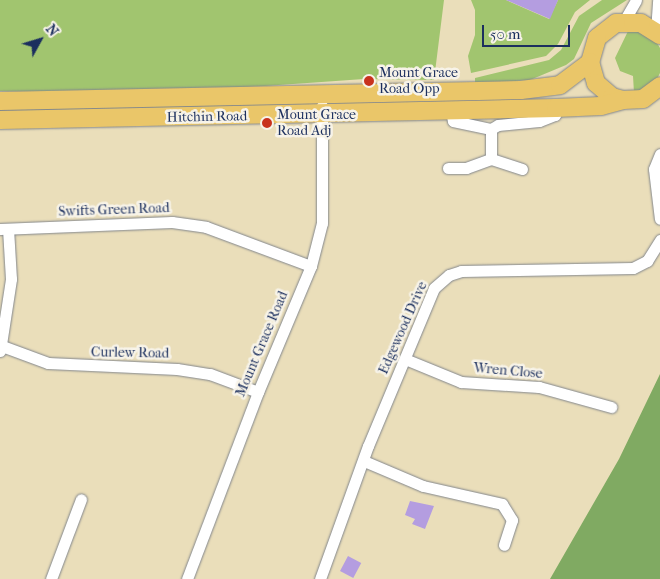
<!DOCTYPE html>
<html>
<head>
<meta charset="utf-8">
<style>
  body { margin:0 }
  #map { position:relative; width:660px; height:579px; overflow:hidden; background:#eadeba; font-family:"IM FELL French Canon",serif }
  div>[style] { position:absolute }
  .green>* { inset:0; background:#a1c56f }
  .forest>* { inset:0; background:#80aa62 }
  .building>* { inset:0; background:#b49de0; transform-origin:0 0 }
  .roads { filter:drop-shadow(0 0 1px #82868c) drop-shadow(0 0 1px #82868c) }
  .street>* { height:11px; margin:-5.5px; padding:0 5.5px; transform-origin:5.5px; border-radius:5.5px; background:#fff }
  .primary>* { height:18px; margin:-9px; padding:0 9px; transform-origin:9px; border-radius:9px; background:#eac669 }
  .dots>* { width:14px; height:14px; translate:-50% -50%; box-sizing:border-box; border:2px solid #f7f3e8; border-radius:50% }
  span { translate:-50% -50%; white-space:nowrap; text-align:center; line-height:1.15; -webkit-text-stroke:5px #f7f3e8; paint-order:stroke }
  .poi-label { font-size:14px; color:#1b2f5e }
  .left { translate:0 -50%; text-align:left }
  .street-label { font-size:14px; color:#1b2f5e }
  .north { position:absolute; left:15px; top:15px; width:50px; height:50px; -webkit-text-stroke:4px #f7f3e8; paint-order:stroke; rotate:51deg; font-size:14px; font-weight:700; line-height:20px; text-align:center; color:#1b2f5e }
  .north::after { content:''; display:block; margin:auto; width:18px; height:22px; background:#1b2f5e; clip-path:polygon(50% 0,100% 100%,50% 72%,0 100%) }
  .scale { position:absolute; left:482px; top:25px; width:88px; height:22px; box-sizing:border-box; border:2px solid #1b2f5e; border-top:0; padding-left:6px; font-size:15px; line-height:18px; white-space:nowrap; color:#1b2f5e; -webkit-text-stroke:4px #f7f3e8; paint-order:stroke }
</style>
</head>
<body>
<div id="map">
  <div class="green">
    <div style="clip-path:polygon(0 0,444px 0,434px 80px,364px 79px,206px 90px,82px 94px,0 91px)"></div>
    <div style="clip-path:polygon(471px 0,506px 0,549px 19px,558px 0,590px 0,575px 12px,558px 44px,546px 56px,471px 73px,468px 56px,475px 35px,475px 10px)"></div>
    <div style="clip-path:polygon(602px 0,627px 0,591px 23px,574px 59px,566px 65px,530px 80px,475px 84px,475px 78px,549px 60px,561px 50px,579px 16px)"></div>
    <div style="clip-path:polygon(630px 27px,654px 38px,660px 48px,660px 73px,657px 79px,646px 89px,634px 93px,633px 76px,620px 71px,615px 58px)"></div>
    <div style="clip-path:polygon(230px 103px,242px 106px,297px 105px,0 114px,0 106px)"></div>
  </div>
  <div class="forest">
    <div style="clip-path:polygon(660px 374px,660px 579px,550px 579px,619px 459px)"></div>
  </div>
  <div class="building">
    <div style="clip-path:polygon(506px 0,558px 0,550px 19px)"></div>
    <div style="clip-path:polygon(410px 501px,434px 506px,425px 529px,412px 524px,415px 519px,405px 515px)"></div>
    <div style="left:348px;top:556px;width:15px;height:17px;rotate:28deg"></div>
  </div>
  <div class="roads">
    <div class="street">
      <div style="left:624px;top:21px;width:24px;rotate:-60deg"></div>
      <div style="left:656px;top:31px;width:31px;rotate:-86deg"></div>
      <div style="left:451px;top:110px;width:11px;rotate:80deg"></div>
      <div style="left:453px;top:121px;width:39px;rotate:12deg"></div>
      <div style="left:660px;top:154px;width:16px;rotate:112deg"></div>
      <div style="left:654px;top:169px;width:50px;rotate:83.2deg"></div>
      <div style="left:448px;top:168px;width:18px"></div>
      <div style="left:466px;top:168px;width:27px;rotate:-20deg"></div>
      <div style="left:522px;top:169px;width:33px;rotate:-162deg"></div>
      <div style="left:491px;top:159px;width:30px;rotate:-90deg"></div>
      <div style="left:491px;top:129px;width:8px;rotate:-30deg"></div>
      <div style="left:498px;top:125px;width:41px;rotate:-5.6deg"></div>
      <div style="left:539px;top:121px;width:17px;rotate:-21deg"></div>
      <div style="left:555px;top:115px;width:7px;rotate:-82deg"></div>
      <div style="left:0;top:229px;width:172px;rotate:-2.3deg"></div>
      <div style="left:172px;top:222px;width:34px;rotate:8deg"></div>
      <div style="left:206px;top:227px;width:112px;rotate:20.4deg"></div>
      <div style="left:2px;top:346px;width:49px;rotate:20.3deg"></div>
      <div style="left:48px;top:363px;width:129px;rotate:2.7deg"></div>
      <div style="left:177px;top:369px;width:33px;rotate:9deg"></div>
      <div style="left:210px;top:374px;width:51px;rotate:20.6deg"></div>
      <div style="left:0;top:351px;width:73px;rotate:-81.3deg"></div>
      <div style="left:11px;top:279px;width:50px;rotate:-93.4deg"></div>
      <div style="left:405px;top:359px;width:61px;rotate:22.3deg"></div>
      <div style="left:461px;top:382px;width:78px;rotate:3.7deg"></div>
      <div style="left:539px;top:387px;width:75px;rotate:15.5deg"></div>
      <div style="left:364px;top:461px;width:64px;rotate:23deg"></div>
      <div style="left:423px;top:486px;width:81px;rotate:12.8deg"></div>
      <div style="left:502px;top:504px;width:19px;rotate:58deg"></div>
      <div style="left:512px;top:520px;width:26px;rotate:108deg"></div>
      <div style="left:51px;top:579px;width:85px;rotate:-69.4deg"></div>
      <div style="left:187px;top:579px;width:200px;rotate:-69.2deg"></div>
      <div style="left:258px;top:392px;width:137px;rotate:-67.2deg"></div>
      <div style="left:311px;top:266px;width:44px;rotate:-75.7deg"></div>
      <div style="left:322px;top:223px;width:117px;rotate:-90deg"></div>
      <div style="left:320px;top:579px;width:141px;rotate:-70.2deg"></div>
      <div style="left:368px;top:446px;width:171px;rotate:-67.3deg"></div>
      <div style="left:434px;top:288px;width:20px;rotate:-41deg"></div>
      <div style="left:449px;top:275px;width:13px;rotate:-18deg"></div>
      <div style="left:461px;top:271px;width:172px;rotate:-1deg"></div>
      <div style="left:633px;top:268px;width:16px;rotate:-27deg"></div>
      <div style="left:647px;top:261px;width:25px;rotate:-58deg"></div>
    </div>
    <div class="primary">
      <div style="left:660px;top:35px;width:22px;rotate:-148deg"></div>
      <div style="left:641px;top:23px;width:25px;rotate:180deg"></div>
      <div style="left:616px;top:23px;width:24px;rotate:142deg"></div>
      <div style="left:597px;top:38px;width:25px;rotate:106deg"></div>
      <div style="left:590px;top:62px;width:22px;rotate:74deg"></div>
      <div style="left:596px;top:83px;width:21px;rotate:41deg"></div>
      <div style="left:612px;top:97px;width:11px;rotate:15deg"></div>
      <div style="left:623px;top:100px;width:20px;rotate:-3deg"></div>
      <div style="left:643px;top:99px;width:21px;rotate:-37deg"></div>
      <div style="left:0;top:101px;width:521px;rotate:-1.21deg"></div>
      <div style="left:521px;top:90px;width:39px;rotate:-7deg"></div>
      <div style="left:560px;top:85px;width:38px;rotate:-37deg"></div>
      <div style="left:0;top:120px;width:556px;rotate:-1.24deg"></div>
      <div style="left:556px;top:108px;width:45px;rotate:-2.5deg"></div>
      <div style="left:601px;top:106px;width:23px;rotate:-15deg"></div>
    </div>
  </div>
  <div class="dots">
    <div style="left:369px;top:81px;background:#c8321e"></div>
    <div style="left:267px;top:123px;background:#c8321e"></div>
  </div>
  <div class="poi-label">
    <span class="left" style="left:379px;top:81px">Mount Grace<br>Road Opp</span>
    <span class="left" style="left:277px;top:123px">Mount Grace<br>Road Adj</span>
  </div>
  <div class="street-label">
    <span style="left:207px;top:117px;rotate:-1deg">Hitchin Road</span>
    <span style="left:114px;top:210px;rotate:-2deg">Swifts Green Road</span>
    <span style="left:403px;top:328px;rotate:-66deg">Edgewood Drive</span>
    <span style="left:262px;top:344px;rotate:-67deg">Mount Grace Road</span>
    <span style="left:130px;top:353px;rotate:1deg">Curlew Road</span>
    <span style="left:508px;top:371px;rotate:5deg">Wren Close</span>
  </div>
  <div class="north">N</div>
  <div class="scale">50 m</div>
</div>
</body>
</html>
